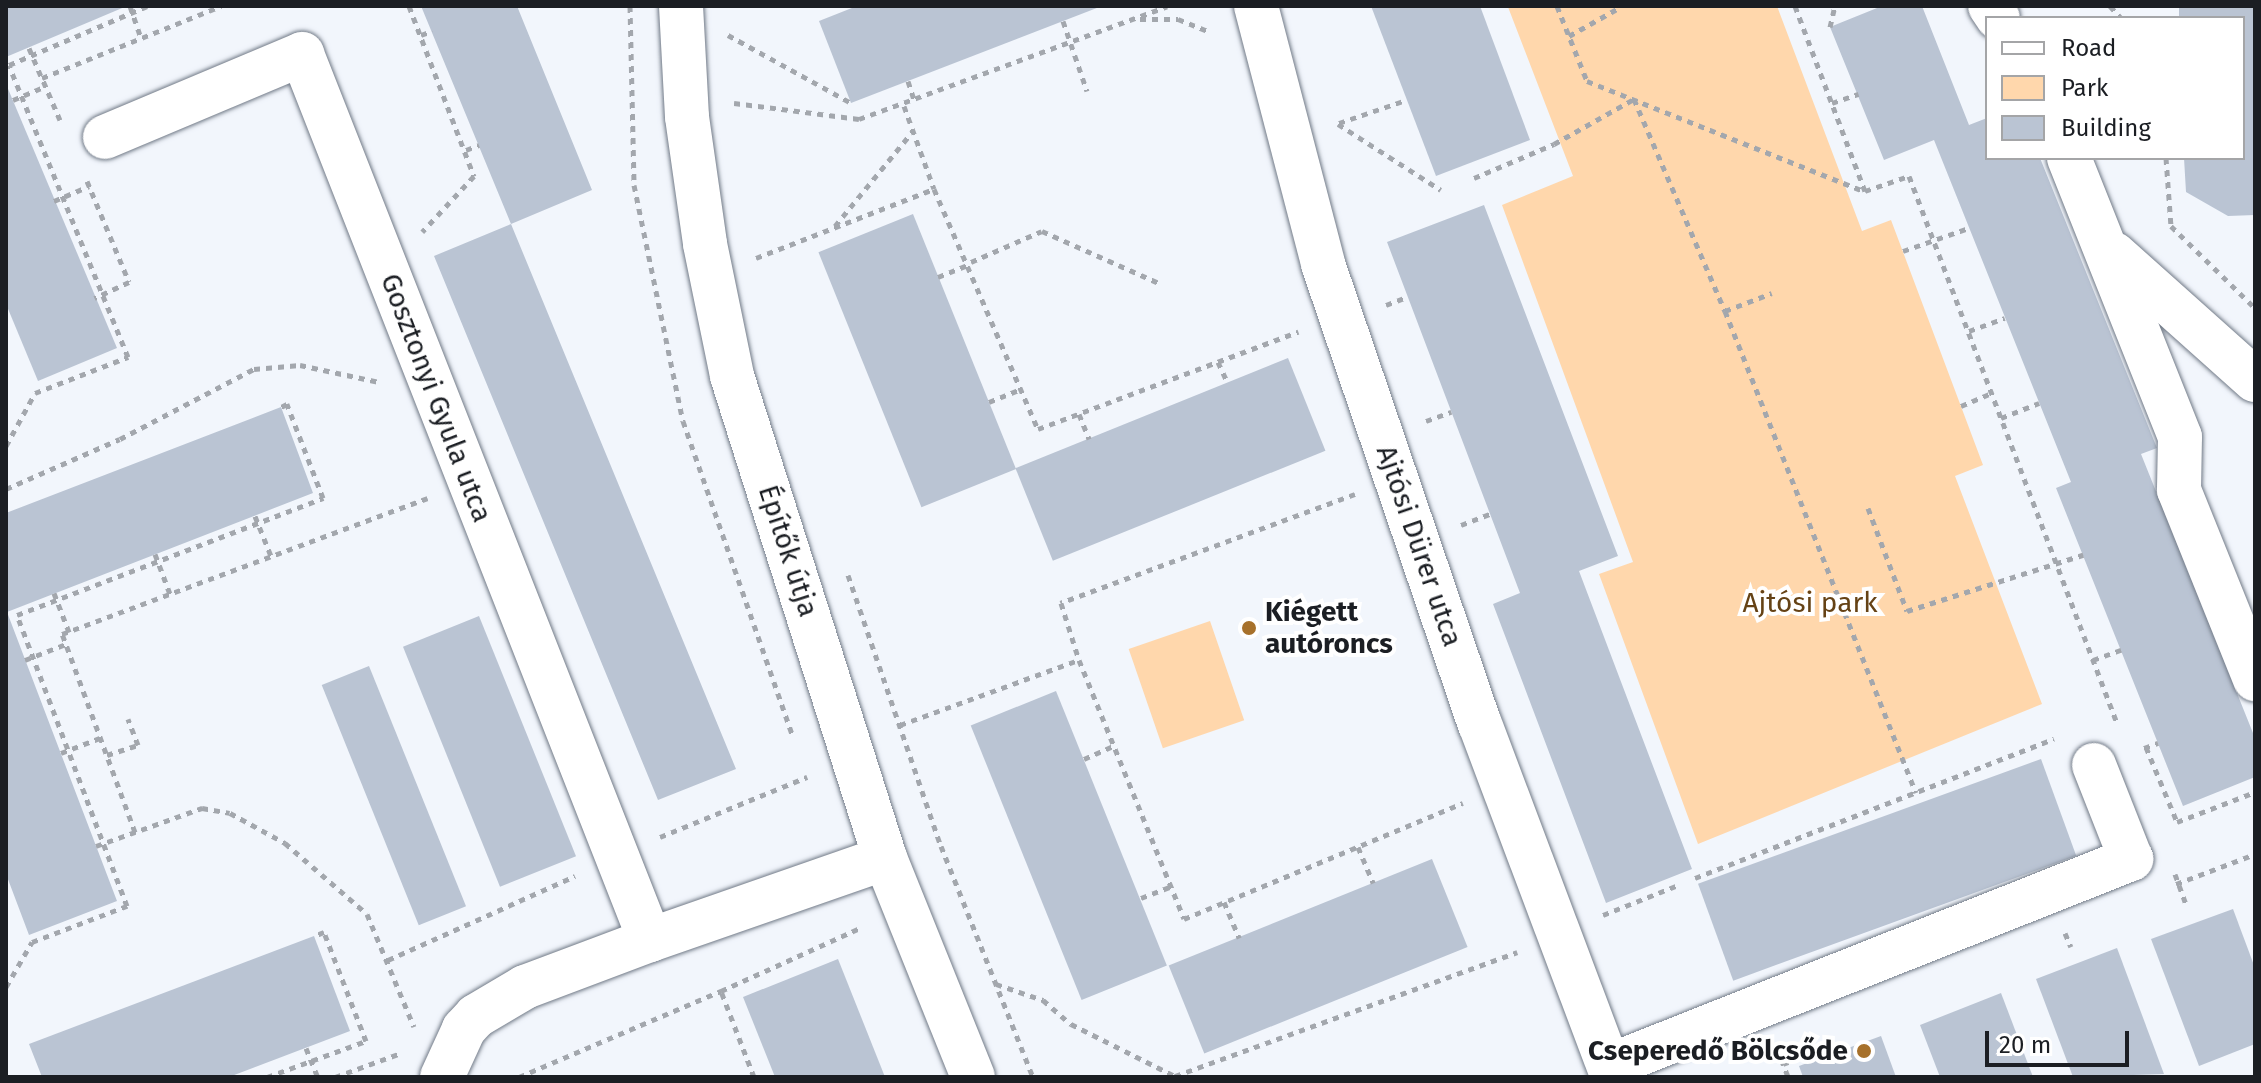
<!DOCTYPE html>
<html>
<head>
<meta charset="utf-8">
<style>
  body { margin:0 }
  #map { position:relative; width:2261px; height:1083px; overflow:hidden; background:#f2f6fc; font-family:"Fira Sans",sans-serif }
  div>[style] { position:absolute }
  .green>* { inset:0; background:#ffd7ac; transform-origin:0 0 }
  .building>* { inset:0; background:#bac4d3; transform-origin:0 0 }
  .path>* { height:5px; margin-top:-2.5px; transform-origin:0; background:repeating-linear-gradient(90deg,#a3a7ad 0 6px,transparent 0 12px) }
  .roads { filter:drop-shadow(0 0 2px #717a87) drop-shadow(0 0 2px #717a87) }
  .street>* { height:44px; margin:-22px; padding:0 22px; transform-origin:22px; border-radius:22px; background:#fff }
  .dots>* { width:22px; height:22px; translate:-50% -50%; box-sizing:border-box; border:4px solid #fff; border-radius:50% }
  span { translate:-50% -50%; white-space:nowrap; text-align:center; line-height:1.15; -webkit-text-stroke:8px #fff; paint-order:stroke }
  .street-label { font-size:28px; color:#1b1e23 }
  .park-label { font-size:28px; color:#654215 }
  .poi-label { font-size:28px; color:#1b1e23; font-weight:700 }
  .left { translate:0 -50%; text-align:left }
  .right { translate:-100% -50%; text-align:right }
  .frame { position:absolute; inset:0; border:8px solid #1b1e23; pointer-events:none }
  .legend { position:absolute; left:1985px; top:16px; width:260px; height:144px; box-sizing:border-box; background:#fff; border:2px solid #a4a5a7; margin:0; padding:10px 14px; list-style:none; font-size:24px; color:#1b1e23 }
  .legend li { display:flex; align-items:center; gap:16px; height:40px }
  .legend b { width:40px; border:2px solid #a4a5a7 }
  .scale { position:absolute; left:1985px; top:1031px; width:144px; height:36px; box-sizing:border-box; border:4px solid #1b1e23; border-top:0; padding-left:10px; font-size:24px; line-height:28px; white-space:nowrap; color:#1b1e23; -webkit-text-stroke:6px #fff; paint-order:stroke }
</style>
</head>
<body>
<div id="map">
  <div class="green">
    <div style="clip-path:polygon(1777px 6px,1862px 231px,1891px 220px,1983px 465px,1955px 476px,2042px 704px,1698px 844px,1599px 574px,1633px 562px,1502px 205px,1573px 176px,1508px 7px)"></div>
    <div style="left:1210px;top:621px;width:105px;height:86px;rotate:71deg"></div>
  </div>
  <div class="building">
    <div style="clip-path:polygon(6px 6px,127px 6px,6px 57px)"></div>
    <div style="clip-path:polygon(421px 6px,517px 6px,592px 190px,511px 224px,736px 769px,658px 800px,434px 256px,511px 224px)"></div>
    <div style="clip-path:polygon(857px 6px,1102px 6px,851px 103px,819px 21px)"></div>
    <div style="clip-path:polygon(1371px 6px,1480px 6px,1530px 140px,1436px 176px)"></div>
    <div style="clip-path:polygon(1882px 6px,1922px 6px,1969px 125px,1987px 118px,1987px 158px,2040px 158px,2157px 448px,2141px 454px,2255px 738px,2255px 777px,2183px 806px,2056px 488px,2071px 482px,1934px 140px,1884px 160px,1830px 27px)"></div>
    <div style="clip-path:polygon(2179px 6px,2255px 6px,2255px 215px,2228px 216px,2186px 192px,2184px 158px,2243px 158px,2243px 18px,2179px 18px)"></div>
    <div style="clip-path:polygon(6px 84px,117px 348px,38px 381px,6px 304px)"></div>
    <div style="clip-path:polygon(1484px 205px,1618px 556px,1579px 571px,1692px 869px,1606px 903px,1493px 604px,1520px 593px,1387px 242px)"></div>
    <div style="left:913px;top:214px;width:275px;height:102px;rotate:68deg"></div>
    <div style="left:1288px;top:358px;width:100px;height:294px;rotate:68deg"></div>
    <div style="clip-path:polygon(281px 407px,313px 493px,7px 612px,117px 901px,29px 935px,6px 874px,6px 513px)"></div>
    <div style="left:479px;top:616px;width:259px;height:82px;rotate:68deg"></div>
    <div style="left:369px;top:666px;width:259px;height:51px;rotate:68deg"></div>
    <div style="left:1056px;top:691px;width:296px;height:92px;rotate:68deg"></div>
    <div style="left:2041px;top:759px;width:103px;height:365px;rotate:70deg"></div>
    <div style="left:1432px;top:859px;width:95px;height:284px;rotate:68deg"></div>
    <div style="clip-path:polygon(2233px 909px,2255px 968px,2255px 1044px,2199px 1066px,2151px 939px)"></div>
    <div style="clip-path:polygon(314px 936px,350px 1031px,229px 1077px,42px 1077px,29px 1044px)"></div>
    <div style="clip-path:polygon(2117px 948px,2164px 1074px,2073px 1077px,2036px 979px)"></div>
    <div style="clip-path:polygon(838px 959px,885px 1077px,775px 1077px,743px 997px)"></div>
    <div style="clip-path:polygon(2001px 993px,2033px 1077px,1940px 1077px,1920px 1025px)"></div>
    <div style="clip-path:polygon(1881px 1036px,1896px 1077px,1803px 1077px,1799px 1066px)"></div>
  </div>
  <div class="path">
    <div style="left:130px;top:6px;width:34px;rotate:71deg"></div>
    <div style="left:409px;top:6px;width:182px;rotate:69.1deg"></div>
    <div style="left:474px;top:176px;width:76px;rotate:132.9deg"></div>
    <div style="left:630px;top:6px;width:179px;rotate:88.7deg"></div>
    <div style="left:634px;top:185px;width:241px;rotate:78.3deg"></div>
    <div style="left:683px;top:421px;width:335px;rotate:70.8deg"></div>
    <div style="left:1557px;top:6px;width:81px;rotate:68.2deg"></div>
    <div style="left:1587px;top:81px;width:298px;rotate:21.7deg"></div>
    <div style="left:1795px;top:6px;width:198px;rotate:69.3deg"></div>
    <div style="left:1865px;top:191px;width:46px;rotate:-18.8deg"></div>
    <div style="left:1909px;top:176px;width:585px;rotate:69.18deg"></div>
    <div style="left:2110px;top:6px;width:16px;rotate:47deg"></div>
    <div style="left:1140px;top:19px;width:38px"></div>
    <div style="left:1178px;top:19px;width:35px;rotate:22deg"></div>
    <div style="left:1063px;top:21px;width:74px;rotate:71.1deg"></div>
    <div style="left:1830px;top:27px;width:22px;rotate:-77deg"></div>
    <div style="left:421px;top:35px;width:12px;rotate:-20deg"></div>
    <div style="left:728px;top:35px;width:141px;rotate:28.9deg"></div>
    <div style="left:1569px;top:36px;width:55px;rotate:-29.4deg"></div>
    <div style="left:29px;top:48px;width:33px;rotate:67deg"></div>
    <div style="left:908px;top:81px;width:22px;rotate:72deg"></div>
    <div style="left:13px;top:100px;width:36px;rotate:-23deg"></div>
    <div style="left:734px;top:103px;width:126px;rotate:7.3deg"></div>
    <div style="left:859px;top:119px;width:328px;rotate:-20.1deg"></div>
    <div style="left:1832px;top:103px;width:28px;rotate:-19deg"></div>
    <div style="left:904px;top:106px;width:88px;rotate:70.1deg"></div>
    <div style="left:60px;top:120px;width:46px;rotate:-113.2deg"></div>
    <div style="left:42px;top:78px;width:193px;rotate:-21.9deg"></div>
    <div style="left:1339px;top:123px;width:71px;rotate:-18.9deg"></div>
    <div style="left:1338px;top:124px;width:122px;rotate:32.7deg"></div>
    <div style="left:466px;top:150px;width:14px;rotate:-21deg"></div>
    <div style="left:2166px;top:158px;width:68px;rotate:85.8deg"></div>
    <div style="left:2171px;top:226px;width:117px;rotate:44.3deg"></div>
    <div style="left:1474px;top:178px;width:87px;rotate:-23deg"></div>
    <div style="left:1554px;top:144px;width:92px;rotate:-29.4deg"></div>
    <div style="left:1634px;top:99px;width:231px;rotate:66.8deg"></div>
    <div style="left:1725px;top:311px;width:518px;rotate:68.38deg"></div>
    <div style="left:87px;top:181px;width:109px;rotate:67.4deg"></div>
    <div style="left:129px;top:282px;width:38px;rotate:155deg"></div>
    <div style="left:54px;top:201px;width:38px;rotate:-23deg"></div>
    <div style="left:835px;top:226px;width:123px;rotate:-50.6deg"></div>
    <div style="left:1903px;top:251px;width:70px;rotate:-19.2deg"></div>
    <div style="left:756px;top:258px;width:191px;rotate:-21.2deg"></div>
    <div style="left:934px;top:189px;width:262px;rotate:66.6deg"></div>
    <div style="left:1038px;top:429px;width:278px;rotate:-20.5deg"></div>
    <div style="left:971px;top:262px;width:77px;rotate:-23.6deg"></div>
    <div style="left:1042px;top:231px;width:130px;rotate:24deg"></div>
    <div style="left:938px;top:277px;width:31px;rotate:-22deg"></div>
    <div style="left:1386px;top:305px;width:22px;rotate:-21deg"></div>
    <div style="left:1725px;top:311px;width:50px;rotate:-21deg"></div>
    <div style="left:1969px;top:331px;width:38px;rotate:-20deg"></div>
    <div style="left:1218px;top:362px;width:23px;rotate:65deg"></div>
    <div style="left:989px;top:402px;width:35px;rotate:-22deg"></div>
    <div style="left:1961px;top:406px;width:34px;rotate:-23deg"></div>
    <div style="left:1079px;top:414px;width:27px;rotate:68deg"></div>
    <div style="left:2001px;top:418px;width:41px;rotate:-21.5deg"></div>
    <div style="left:1426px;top:421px;width:27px;rotate:-20deg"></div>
    <div style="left:6px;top:446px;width:60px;rotate:-61.3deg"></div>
    <div style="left:35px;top:393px;width:100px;rotate:-21.2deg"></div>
    <div style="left:128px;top:357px;width:315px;rotate:-112.2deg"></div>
    <div style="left:9px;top:65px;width:150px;rotate:-23.1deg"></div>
    <div style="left:6px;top:489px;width:124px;rotate:-23.7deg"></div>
    <div style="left:120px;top:439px;width:151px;rotate:-27.6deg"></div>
    <div style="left:254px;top:369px;width:46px;rotate:-5deg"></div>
    <div style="left:300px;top:365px;width:81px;rotate:12.1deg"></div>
    <div style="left:1355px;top:494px;width:314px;rotate:159.7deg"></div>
    <div style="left:1061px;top:603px;width:60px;rotate:72.5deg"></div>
    <div style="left:1079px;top:660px;width:279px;rotate:67.9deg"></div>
    <div style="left:1184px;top:919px;width:302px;rotate:-22.6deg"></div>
    <div style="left:1868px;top:508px;width:110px;rotate:69.3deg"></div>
    <div style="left:1907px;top:611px;width:185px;rotate:-17.7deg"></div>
    <div style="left:255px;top:516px;width:43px;rotate:68.2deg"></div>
    <div style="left:1461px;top:525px;width:31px;rotate:-21deg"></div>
    <div style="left:155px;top:554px;width:43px;rotate:69.4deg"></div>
    <div style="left:848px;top:575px;width:287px;rotate:71.1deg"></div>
    <div style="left:941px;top:846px;width:249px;rotate:68.3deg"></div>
    <div style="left:54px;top:593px;width:42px;rotate:69deg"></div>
    <div style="left:25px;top:660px;width:44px;rotate:-21.3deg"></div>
    <div style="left:2093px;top:660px;width:30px;rotate:-20deg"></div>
    <div style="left:900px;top:725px;width:190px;rotate:-20deg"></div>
    <div style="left:2146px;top:747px;width:81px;rotate:67.5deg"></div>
    <div style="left:2177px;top:822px;width:84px;rotate:-21deg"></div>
    <div style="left:2144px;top:748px;width:15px;rotate:-20deg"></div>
    <div style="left:61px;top:753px;width:42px;rotate:-21deg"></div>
    <div style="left:107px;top:755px;width:33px;rotate:-18deg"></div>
    <div style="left:138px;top:745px;width:28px;rotate:-111deg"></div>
    <div style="left:1084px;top:759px;width:32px;rotate:-24deg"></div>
    <div style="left:135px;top:832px;width:211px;rotate:-110.2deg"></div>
    <div style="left:62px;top:634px;width:390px;rotate:-20.4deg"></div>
    <div style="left:660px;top:837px;width:159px;rotate:-22.2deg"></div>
    <div style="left:96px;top:846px;width:113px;rotate:-19.7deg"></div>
    <div style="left:202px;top:808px;width:28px;rotate:10deg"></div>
    <div style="left:230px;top:813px;width:63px;rotate:28.6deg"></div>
    <div style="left:285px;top:843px;width:108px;rotate:40.9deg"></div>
    <div style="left:367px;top:914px;width:122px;rotate:67.4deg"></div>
    <div style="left:1358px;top:847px;width:39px;rotate:67deg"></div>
    <div style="left:2175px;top:874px;width:32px;rotate:70deg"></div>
    <div style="left:1695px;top:878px;width:385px;rotate:-21.2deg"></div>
    <div style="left:2176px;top:884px;width:85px;rotate:-20.8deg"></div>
    <div style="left:1141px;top:898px;width:31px;rotate:-21deg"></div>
    <div style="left:1224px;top:902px;width:39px;rotate:67deg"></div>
    <div style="left:1603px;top:915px;width:79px;rotate:-21.7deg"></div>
    <div style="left:2065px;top:933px;width:15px;rotate:67deg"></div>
    <div style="left:388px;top:960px;width:205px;rotate:-24.2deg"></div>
    <div style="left:996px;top:984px;width:50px;rotate:18.8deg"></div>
    <div style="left:1043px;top:1000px;width:37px;rotate:41deg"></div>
    <div style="left:1071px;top:1024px;width:116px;rotate:26.6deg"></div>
    <div style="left:6px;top:987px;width:52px;rotate:-60deg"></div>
    <div style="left:32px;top:942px;width:102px;rotate:-20.8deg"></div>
    <div style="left:127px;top:906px;width:311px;rotate:-110.7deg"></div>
    <div style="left:17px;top:615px;width:328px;rotate:-20.9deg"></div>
    <div style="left:323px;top:498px;width:101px;rotate:-111deg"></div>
    <div style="left:287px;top:404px;width:7px;rotate:153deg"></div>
    <div style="left:306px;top:1048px;width:31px;rotate:68deg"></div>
    <div style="left:1777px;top:1048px;width:31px;rotate:69deg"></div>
    <div style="left:1783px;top:1064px;width:15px;rotate:-20deg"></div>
    <div style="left:1175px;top:1076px;width:364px;rotate:-19.9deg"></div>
    <div style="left:267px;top:1077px;width:105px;rotate:-20deg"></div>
    <div style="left:366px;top:1041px;width:117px;rotate:-111.1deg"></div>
    <div style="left:324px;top:932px;width:11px;rotate:158deg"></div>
    <div style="left:335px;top:1077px;width:70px;rotate:-20deg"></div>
    <div style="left:519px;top:1077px;width:220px;rotate:-23.1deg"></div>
    <div style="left:754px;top:1077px;width:92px;rotate:-111deg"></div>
    <div style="left:721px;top:991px;width:155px;rotate:-24.4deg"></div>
  </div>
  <div class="roads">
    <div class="street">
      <div style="left:681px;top:6px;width:111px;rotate:86.9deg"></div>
      <div style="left:687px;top:117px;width:128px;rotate:81.9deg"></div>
      <div style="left:705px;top:244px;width:135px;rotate:78.4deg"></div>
      <div style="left:732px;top:376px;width:506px;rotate:72.39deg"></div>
      <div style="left:885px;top:858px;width:236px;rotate:68.1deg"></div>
      <div style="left:1256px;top:6px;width:267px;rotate:75.4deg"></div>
      <div style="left:1323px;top:264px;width:486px;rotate:71.2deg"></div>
      <div style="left:1480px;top:724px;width:377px;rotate:69.4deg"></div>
      <div style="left:1990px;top:6px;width:14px;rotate:56deg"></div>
      <div style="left:105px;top:137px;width:214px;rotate:-22.8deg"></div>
      <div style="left:302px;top:54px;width:952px;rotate:68.56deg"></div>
      <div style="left:650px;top:940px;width:134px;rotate:159.4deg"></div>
      <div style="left:525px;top:987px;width:57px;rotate:149.4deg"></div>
      <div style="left:476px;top:1016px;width:18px;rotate:133deg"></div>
      <div style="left:464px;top:1029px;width:53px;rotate:114.6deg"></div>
      <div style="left:2069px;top:158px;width:300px;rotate:68.3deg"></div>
      <div style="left:2180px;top:437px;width:53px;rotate:91.1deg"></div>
      <div style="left:2179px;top:490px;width:204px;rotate:68.1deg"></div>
      <div style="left:2114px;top:254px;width:189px;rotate:41.8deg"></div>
      <div style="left:650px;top:940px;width:249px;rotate:-19.2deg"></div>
      <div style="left:1609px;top:1066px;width:562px;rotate:-21.63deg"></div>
      <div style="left:2131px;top:859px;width:101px;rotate:-111.5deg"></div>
    </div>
  </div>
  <div class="dots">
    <div style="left:1249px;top:628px;background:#a7712b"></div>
    <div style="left:1864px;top:1051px;background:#a7712b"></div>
  </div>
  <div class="street-label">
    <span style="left:436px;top:398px;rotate:69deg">Gosztonyi Gyula utca</span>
    <span style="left:1419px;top:546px;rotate:71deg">Ajtósi Dürer utca</span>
    <span style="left:788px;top:551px;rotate:72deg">Építők útja</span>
  </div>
  <div class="park-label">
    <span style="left:1810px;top:603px">Ajtósi park</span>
  </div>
  <div class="poi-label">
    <span class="left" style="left:1265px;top:628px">Kiégett<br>autóroncs</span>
    <span class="right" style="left:1848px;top:1051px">Cseperedő Bölcsőde</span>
  </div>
  <div class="frame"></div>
  <ul class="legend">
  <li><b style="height:10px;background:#fff"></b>Road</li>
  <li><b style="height:22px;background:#ffd7ac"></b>Park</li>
  <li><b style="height:22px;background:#bac4d3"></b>Building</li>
  </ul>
  <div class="scale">20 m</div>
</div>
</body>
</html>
